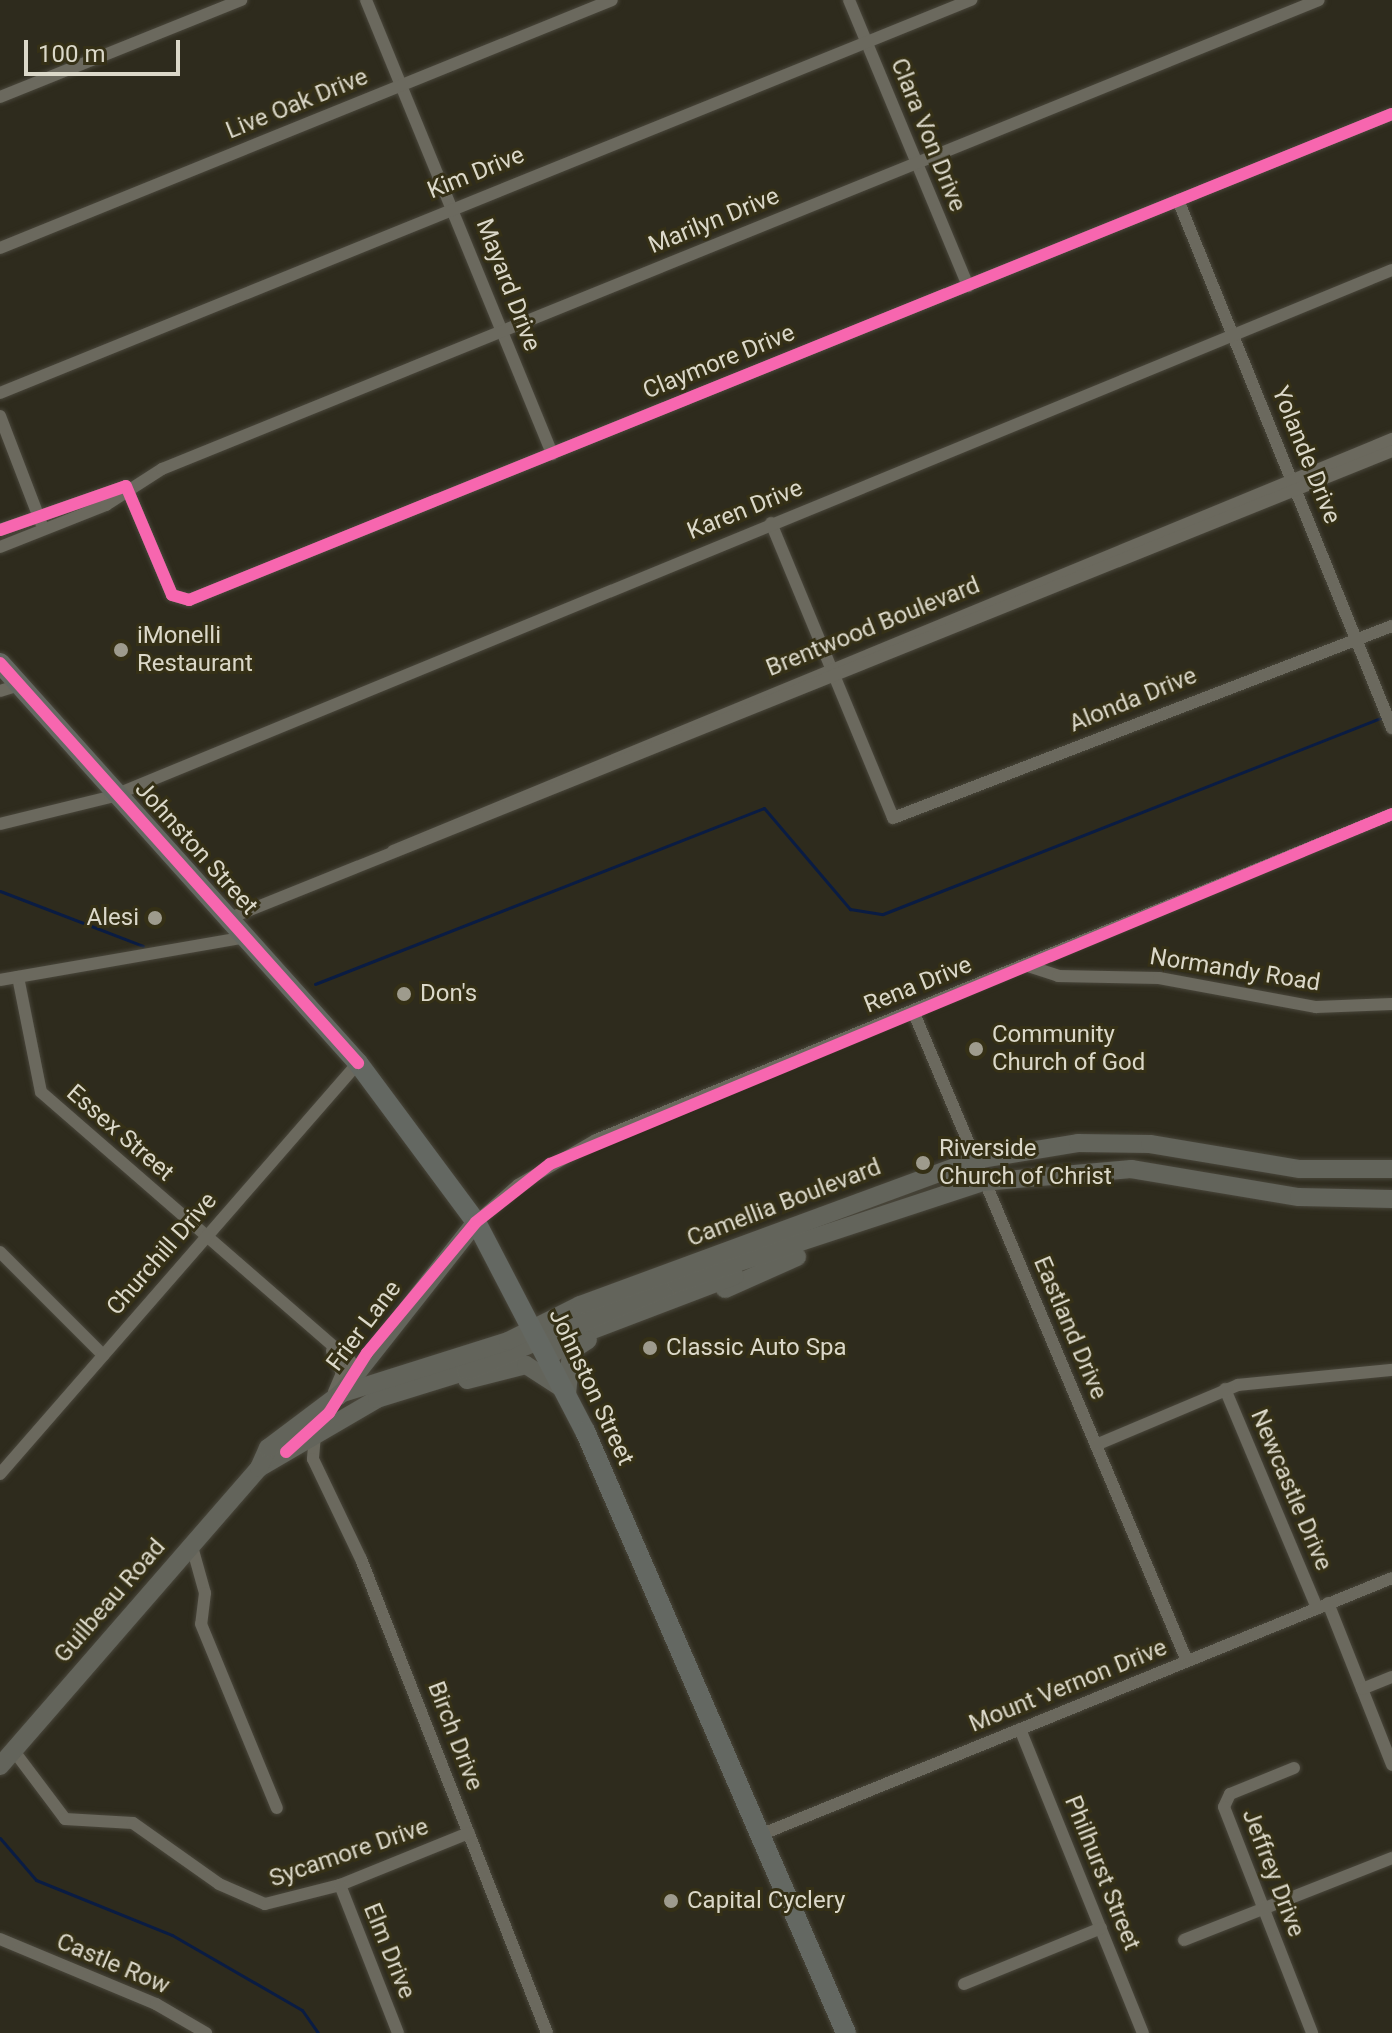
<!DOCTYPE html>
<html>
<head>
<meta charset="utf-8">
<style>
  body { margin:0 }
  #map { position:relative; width:1392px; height:2033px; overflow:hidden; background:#2e2b1d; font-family:Roboto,sans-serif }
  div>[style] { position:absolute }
  .stream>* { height:3px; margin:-1.5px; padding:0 1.5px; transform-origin:1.5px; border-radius:1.5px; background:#0a1c43 }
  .roads { filter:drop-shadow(0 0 2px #49463b) drop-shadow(0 0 2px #49463b) }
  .street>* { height:12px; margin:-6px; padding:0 6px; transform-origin:6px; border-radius:6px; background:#6b695e }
  .secondary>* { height:18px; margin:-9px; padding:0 9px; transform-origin:9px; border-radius:9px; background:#63645b }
  .primary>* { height:20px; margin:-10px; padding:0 10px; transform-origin:10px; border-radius:10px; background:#646862 }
  .cycleway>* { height:12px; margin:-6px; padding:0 6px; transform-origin:6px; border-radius:6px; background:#f766af }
  .dots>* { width:22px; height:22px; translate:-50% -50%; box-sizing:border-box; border:4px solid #353016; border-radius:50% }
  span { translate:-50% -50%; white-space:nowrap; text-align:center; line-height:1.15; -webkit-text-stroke:6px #353016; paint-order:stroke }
  .street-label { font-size:24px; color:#dbd8c9 }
  .poi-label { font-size:24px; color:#dbd8c9 }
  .left { translate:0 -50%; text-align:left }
  .right { translate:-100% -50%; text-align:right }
  .scale { position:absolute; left:24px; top:40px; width:156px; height:36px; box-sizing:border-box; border:4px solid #dbd8c9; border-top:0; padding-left:10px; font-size:24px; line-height:28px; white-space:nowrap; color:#dbd8c9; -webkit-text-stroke:6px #353016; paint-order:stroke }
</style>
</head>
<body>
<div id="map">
  <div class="stream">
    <div style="left:0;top:891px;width:153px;rotate:21deg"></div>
    <div style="left:315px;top:984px;width:482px;rotate:-21.4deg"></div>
    <div style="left:764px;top:808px;width:133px;rotate:49.6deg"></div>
    <div style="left:850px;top:909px;width:33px;rotate:9deg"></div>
    <div style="left:883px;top:914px;width:537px;rotate:-21.5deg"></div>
    <div style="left:0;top:1838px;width:55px;rotate:49.4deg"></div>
    <div style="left:36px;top:1880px;width:147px;rotate:22deg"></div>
    <div style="left:172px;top:1935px;width:150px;rotate:30deg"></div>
    <div style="left:302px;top:2010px;width:28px;rotate:55deg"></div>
  </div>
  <div class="roads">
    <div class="street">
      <div style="left:366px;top:0;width:491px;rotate:67.7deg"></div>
      <div style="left:849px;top:0;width:310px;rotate:67.4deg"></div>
      <div style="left:0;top:97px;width:260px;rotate:-21.9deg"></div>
      <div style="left:1178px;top:200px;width:570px;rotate:67.94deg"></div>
      <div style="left:0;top:248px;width:660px;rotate:-22.06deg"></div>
      <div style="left:0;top:393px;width:1048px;rotate:-22.04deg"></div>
      <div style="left:0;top:416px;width:115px;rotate:69deg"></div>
      <div style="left:771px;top:523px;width:319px;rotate:67.5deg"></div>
      <div style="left:893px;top:818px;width:535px;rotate:-21.05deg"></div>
      <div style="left:0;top:530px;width:133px;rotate:-19.2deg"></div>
      <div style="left:126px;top:486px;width:118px;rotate:67.1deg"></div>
      <div style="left:172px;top:595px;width:18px;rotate:16deg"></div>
      <div style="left:189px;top:600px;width:1297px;rotate:-22deg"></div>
      <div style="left:0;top:547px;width:114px;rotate:-21.6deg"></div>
      <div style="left:106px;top:505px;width:67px;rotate:-32.7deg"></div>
      <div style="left:162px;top:469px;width:1248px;rotate:-22.07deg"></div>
      <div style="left:0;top:691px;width:21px;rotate:-17deg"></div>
      <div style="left:0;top:824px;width:113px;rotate:-13.8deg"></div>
      <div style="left:110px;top:797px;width:1386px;rotate:-22.35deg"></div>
      <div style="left:393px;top:851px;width:1081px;rotate:-22.41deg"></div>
      <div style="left:230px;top:918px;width:1252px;rotate:-21.89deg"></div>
      <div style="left:1025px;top:965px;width:35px;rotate:18deg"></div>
      <div style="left:1058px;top:976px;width:101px;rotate:1.1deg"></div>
      <div style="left:1159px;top:978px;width:160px;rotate:10.5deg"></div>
      <div style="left:1316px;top:1007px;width:76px;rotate:-2.3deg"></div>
      <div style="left:18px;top:977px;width:117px;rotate:78.7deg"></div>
      <div style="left:41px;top:1092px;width:410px;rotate:41deg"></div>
      <div style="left:350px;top:1361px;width:12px;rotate:76deg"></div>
      <div style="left:0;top:980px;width:251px;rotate:-9.9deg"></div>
      <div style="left:913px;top:1011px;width:705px;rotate:67.14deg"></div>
      <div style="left:476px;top:1222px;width:56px;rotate:-41.4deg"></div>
      <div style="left:518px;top:1185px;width:90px;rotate:-30deg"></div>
      <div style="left:596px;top:1140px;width:860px;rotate:-22.27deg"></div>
      <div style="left:0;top:1252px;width:146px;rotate:45deg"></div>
      <div style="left:332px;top:1351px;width:24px;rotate:66deg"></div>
      <div style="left:342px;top:1373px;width:21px;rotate:113deg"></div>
      <div style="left:1225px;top:1389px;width:238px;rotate:67.2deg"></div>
      <div style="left:315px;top:1435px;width:24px;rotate:95deg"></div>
      <div style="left:313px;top:1459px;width:111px;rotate:64.4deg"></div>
      <div style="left:361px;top:1559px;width:509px;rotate:68.57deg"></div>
      <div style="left:1096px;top:1445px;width:154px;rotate:-22.9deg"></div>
      <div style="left:1238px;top:1385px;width:155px;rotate:-5.6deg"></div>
      <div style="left:0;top:1474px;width:545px;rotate:-48.94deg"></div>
      <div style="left:191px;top:1543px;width:52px;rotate:74.4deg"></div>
      <div style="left:205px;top:1593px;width:31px;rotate:97deg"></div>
      <div style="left:201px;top:1624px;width:199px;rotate:67.6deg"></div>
      <div style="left:1328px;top:1603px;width:174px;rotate:68.4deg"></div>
      <div style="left:1362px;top:1689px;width:32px;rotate:-22deg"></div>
      <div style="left:1020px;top:1729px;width:328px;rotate:68deg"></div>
      <div style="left:14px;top:1751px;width:85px;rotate:53.1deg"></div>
      <div style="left:65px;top:1819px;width:68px;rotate:3.4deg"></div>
      <div style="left:133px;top:1823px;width:105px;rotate:35.3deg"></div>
      <div style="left:219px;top:1884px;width:50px;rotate:23.5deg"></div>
      <div style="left:265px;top:1904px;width:77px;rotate:-14.2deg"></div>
      <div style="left:340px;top:1885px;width:139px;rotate:-22deg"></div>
      <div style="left:1294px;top:1768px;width:69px;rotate:157.9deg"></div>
      <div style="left:1230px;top:1794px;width:14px;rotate:115deg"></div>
      <div style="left:1224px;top:1807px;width:243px;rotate:68.7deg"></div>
      <div style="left:760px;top:1835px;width:682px;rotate:-22.13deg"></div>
      <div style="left:340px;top:1885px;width:159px;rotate:68.6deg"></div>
      <div style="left:0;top:1939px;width:169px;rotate:22.6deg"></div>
      <div style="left:156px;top:2004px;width:58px;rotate:30.1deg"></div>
      <div style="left:1184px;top:1940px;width:224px;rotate:-21.5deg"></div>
      <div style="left:964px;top:1984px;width:148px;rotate:-22.2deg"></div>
    </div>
    <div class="secondary">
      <div style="left:725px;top:1289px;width:79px;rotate:-24deg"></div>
      <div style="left:549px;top:1357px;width:32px;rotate:-39deg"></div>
      <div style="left:574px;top:1337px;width:172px;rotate:-20.8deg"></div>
      <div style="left:467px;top:1380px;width:61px;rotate:-14.3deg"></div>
      <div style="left:526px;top:1365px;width:40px;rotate:32.9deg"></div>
      <div style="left:567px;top:1395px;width:44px;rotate:-84.8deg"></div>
      <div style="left:571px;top:1351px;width:20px;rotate:-33deg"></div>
      <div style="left:339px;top:1396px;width:221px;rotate:-51.8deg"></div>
      <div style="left:259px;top:1468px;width:137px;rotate:-30.3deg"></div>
      <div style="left:377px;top:1399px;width:94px;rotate:-17.3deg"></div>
      <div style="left:467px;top:1371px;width:227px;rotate:-22.8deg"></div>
      <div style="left:676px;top:1283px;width:323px;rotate:-18.2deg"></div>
      <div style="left:983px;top:1182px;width:149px;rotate:-5deg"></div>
      <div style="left:1131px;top:1169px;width:170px;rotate:9.5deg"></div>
      <div style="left:1299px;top:1197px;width:93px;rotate:1.2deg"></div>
      <div style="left:0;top:1766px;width:395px;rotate:-49deg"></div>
      <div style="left:259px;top:1468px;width:22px;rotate:-66deg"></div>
      <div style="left:268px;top:1448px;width:90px;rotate:-36.9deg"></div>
      <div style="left:340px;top:1394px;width:176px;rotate:-17.5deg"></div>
      <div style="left:508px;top:1341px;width:80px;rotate:-26.6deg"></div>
      <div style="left:580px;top:1305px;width:421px;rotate:-20.2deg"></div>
      <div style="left:975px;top:1160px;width:104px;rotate:-9.4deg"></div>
      <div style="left:1078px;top:1143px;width:72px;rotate:0.8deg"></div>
      <div style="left:1150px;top:1144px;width:152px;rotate:9.5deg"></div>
      <div style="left:1300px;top:1169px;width:92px"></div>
    </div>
    <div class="primary">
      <div style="left:0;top:663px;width:537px;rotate:48.17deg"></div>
      <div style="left:358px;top:1063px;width:198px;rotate:53.4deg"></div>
      <div style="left:476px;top:1222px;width:236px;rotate:62.5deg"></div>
      <div style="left:585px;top:1431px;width:656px;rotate:66.56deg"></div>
    </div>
  </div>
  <div class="cycleway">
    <div style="left:0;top:530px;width:133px;rotate:-19.2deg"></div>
    <div style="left:126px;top:486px;width:118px;rotate:67.1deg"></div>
    <div style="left:172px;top:595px;width:18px;rotate:16deg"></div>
    <div style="left:189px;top:600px;width:1297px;rotate:-22deg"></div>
    <div style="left:0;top:663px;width:537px;rotate:48.17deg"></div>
    <div style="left:286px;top:1452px;width:58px;rotate:-42.2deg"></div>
    <div style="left:329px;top:1413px;width:71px;rotate:-57.7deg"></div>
    <div style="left:367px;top:1353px;width:170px;rotate:-50.2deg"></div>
    <div style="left:476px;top:1222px;width:94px;rotate:-38.1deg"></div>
    <div style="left:550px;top:1164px;width:912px;rotate:-22.57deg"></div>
  </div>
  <div class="dots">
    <div style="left:121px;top:650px;background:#9e9b8d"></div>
    <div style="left:155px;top:918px;background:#9e9b8d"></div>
    <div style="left:404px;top:994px;background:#9e9b8d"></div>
    <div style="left:976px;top:1049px;background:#9e9b8d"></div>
    <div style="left:923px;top:1163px;background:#9e9b8d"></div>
    <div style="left:650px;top:1348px;background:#9e9b8d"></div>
    <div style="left:671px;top:1901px;background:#9e9b8d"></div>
  </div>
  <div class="street-label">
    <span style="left:297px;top:104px;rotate:-22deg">Live Oak Drive</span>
    <span style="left:928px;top:135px;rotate:68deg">Clara Von Drive</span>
    <span style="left:476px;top:173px;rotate:-22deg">Kim Drive</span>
    <span style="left:714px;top:221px;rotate:-22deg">Marilyn Drive</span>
    <span style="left:508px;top:285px;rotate:69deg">Mayard Drive</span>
    <span style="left:719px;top:362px;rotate:-22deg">Claymore Drive</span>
    <span style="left:1306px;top:455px;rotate:68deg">Yolande Drive</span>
    <span style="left:745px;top:510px;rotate:-22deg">Karen Drive</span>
    <span style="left:873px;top:627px;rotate:-22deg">Brentwood Boulevard</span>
    <span style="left:1133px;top:700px;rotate:-22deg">Alonda Drive</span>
    <span style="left:196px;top:848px;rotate:48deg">Johnston Street</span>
    <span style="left:1235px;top:970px;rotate:9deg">Normandy Road</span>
    <span style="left:918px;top:985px;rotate:-22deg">Rena Drive</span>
    <span style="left:120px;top:1133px;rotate:41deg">Essex Street</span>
    <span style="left:784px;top:1203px;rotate:-21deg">Camellia Boulevard</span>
    <span style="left:162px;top:1254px;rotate:-49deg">Churchill Drive</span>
    <span style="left:364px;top:1326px;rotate:-53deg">Frier Lane</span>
    <span style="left:1070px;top:1328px;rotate:67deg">Eastland Drive</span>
    <span style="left:591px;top:1387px;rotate:65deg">Johnston Street</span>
    <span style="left:1291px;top:1490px;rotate:67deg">Newcastle Drive</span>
    <span style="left:110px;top:1601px;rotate:-49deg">Guilbeau Road</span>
    <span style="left:1068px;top:1686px;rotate:-22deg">Mount Vernon Drive</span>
    <span style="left:455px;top:1736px;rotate:69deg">Birch Drive</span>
    <span style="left:349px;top:1853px;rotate:-19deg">Sycamore Drive</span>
    <span style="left:1102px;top:1873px;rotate:68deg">Philhurst Street</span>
    <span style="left:1273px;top:1873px;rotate:69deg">Jeffrey Drive</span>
    <span style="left:389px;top:1951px;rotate:68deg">Elm Drive</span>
    <span style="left:113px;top:1964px;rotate:23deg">Castle Row</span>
  </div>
  <div class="poi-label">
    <span class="left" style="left:137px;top:650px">iMonelli<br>Restaurant</span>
    <span class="right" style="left:139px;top:918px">Alesi</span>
    <span class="left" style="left:420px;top:994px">Don's</span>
    <span class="left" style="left:992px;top:1049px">Community<br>Church of God</span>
    <span class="left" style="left:939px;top:1163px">Riverside<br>Church of Christ</span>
    <span class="left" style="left:666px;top:1348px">Classic Auto Spa</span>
    <span class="left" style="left:687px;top:1901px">Capital Cyclery</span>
  </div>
  <div class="scale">100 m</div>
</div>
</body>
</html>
